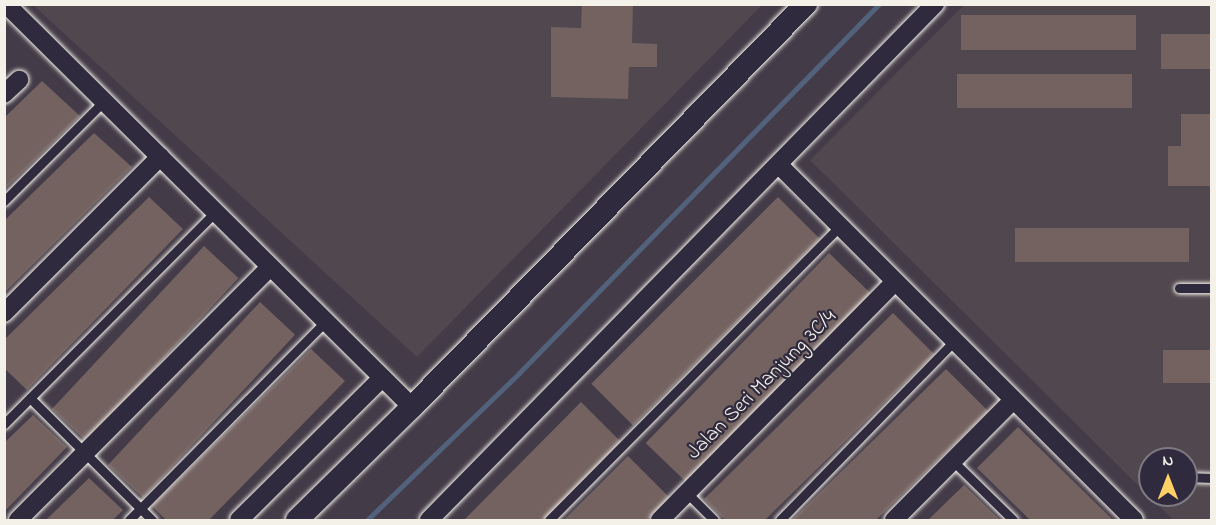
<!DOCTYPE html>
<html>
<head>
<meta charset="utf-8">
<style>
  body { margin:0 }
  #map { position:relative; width:1216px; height:525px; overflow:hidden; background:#433b48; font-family:"Indie Flower",sans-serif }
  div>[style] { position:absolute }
  .built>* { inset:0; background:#51474f }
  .stream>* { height:5px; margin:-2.5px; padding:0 2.5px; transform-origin:2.5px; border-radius:2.5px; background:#52627c }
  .building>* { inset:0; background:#736260; transform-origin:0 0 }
  .roads { filter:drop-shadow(0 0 2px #f4f1e8) drop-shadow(0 0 2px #f4f1e8) }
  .service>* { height:9px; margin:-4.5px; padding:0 4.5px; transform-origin:4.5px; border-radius:4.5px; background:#2f2a3d }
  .minor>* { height:18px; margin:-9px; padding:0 9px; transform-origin:9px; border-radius:9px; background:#2f2a3d }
  .tertiary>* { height:22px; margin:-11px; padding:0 11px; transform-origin:11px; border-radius:11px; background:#2f2a3d }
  span { translate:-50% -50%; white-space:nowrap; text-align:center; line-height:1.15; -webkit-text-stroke:4.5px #2f2a3d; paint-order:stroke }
  .street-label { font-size:21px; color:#f4f1e8 }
  .frame { position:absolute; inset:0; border:6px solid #f4f1e8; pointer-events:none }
  .north { position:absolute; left:1138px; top:447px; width:60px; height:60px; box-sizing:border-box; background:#2f2a3d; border:2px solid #7e7a81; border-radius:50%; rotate:0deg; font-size:16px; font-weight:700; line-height:24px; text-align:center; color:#f4f1e8 }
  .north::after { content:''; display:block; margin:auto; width:21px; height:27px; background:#ffd166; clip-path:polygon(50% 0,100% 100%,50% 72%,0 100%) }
</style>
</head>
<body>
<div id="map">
  <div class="built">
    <div style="clip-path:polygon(33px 5px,762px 5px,417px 357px)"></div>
    <div style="clip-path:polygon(evenodd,964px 5px,1211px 5px,1211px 520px,1173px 520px,810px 160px,964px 5px,1150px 459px,1186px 459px,1186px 495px,1150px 495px,1150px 459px)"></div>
  </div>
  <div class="stream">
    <div style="left:367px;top:520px;width:211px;rotate:-44deg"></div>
    <div style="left:519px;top:373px;width:516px;rotate:-45.71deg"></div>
  </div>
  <div class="building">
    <div style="clip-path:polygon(582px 4px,633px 5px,632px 43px,657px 44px,657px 67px,629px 67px,628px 99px,551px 97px,551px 27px,581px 28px)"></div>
    <div style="left:1136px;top:15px;width:35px;height:175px;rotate:90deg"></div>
    <div style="left:1161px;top:34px;width:51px;height:35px"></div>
    <div style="left:1132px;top:74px;width:34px;height:175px;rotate:90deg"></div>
    <div style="clip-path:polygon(42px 81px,80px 116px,4px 190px,4px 118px)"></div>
    <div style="clip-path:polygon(1181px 114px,1212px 114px,1212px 186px,1168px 186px,1168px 146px,1181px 146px)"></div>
    <div style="clip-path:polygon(94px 133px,132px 167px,4px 293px,4px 221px)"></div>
    <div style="clip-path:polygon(149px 197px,183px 229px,27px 390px,4px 368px,4px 340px)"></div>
    <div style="left:778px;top:197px;width:59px;height:264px;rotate:45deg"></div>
    <div style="left:1189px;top:228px;width:34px;height:174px;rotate:90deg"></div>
    <div style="left:204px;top:246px;width:47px;height:223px;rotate:43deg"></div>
    <div style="left:829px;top:253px;width:60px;height:264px;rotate:44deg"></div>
    <div style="left:260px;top:302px;width:48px;height:223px;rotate:43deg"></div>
    <div style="clip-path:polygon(893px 313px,934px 354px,765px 520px,725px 520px,704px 499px)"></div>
    <div style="clip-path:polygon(311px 349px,345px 381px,209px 520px,166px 520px,152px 506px)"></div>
    <div style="left:1163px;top:350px;width:49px;height:33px"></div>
    <div style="clip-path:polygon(946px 369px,988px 411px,876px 520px,792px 520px)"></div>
    <div style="clip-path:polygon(581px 402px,623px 444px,546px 520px,464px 520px)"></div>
    <div style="clip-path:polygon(33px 415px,67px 447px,4px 512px,4px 443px)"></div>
    <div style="clip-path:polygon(1018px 427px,1113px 520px,1030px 520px,977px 468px)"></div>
    <div style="clip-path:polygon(628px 456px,670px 498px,647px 520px,564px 520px)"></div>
    <div style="clip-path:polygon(89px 478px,123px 510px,113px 520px,46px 520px)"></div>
    <div style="clip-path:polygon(964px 485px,1000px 520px,928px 520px)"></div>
  </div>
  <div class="roads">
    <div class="service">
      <div style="left:4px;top:201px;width:141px;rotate:-45deg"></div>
      <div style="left:1179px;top:288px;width:33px"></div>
      <div style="left:30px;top:398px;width:173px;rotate:45deg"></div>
      <div style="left:4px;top:424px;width:299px;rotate:-45.1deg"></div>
      <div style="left:953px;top:461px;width:84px;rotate:44.5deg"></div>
      <div style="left:1186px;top:477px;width:26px;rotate:2deg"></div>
      <div style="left:687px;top:493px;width:38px;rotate:45deg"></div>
      <div style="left:129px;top:520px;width:279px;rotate:-45.3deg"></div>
      <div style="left:549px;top:520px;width:414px;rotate:-45.3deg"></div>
      <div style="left:780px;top:520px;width:250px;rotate:-45.8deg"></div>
    </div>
    <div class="minor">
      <div style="left:6px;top:4px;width:572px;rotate:44.79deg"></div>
      <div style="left:4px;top:94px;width:21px;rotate:-43deg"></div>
      <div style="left:779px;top:165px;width:502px;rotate:45deg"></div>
      <div style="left:4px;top:313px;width:221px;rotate:-45deg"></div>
      <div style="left:18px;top:520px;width:357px;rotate:-45.1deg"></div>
      <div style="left:239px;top:520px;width:202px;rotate:-44.8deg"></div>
      <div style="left:429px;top:520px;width:723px;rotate:-45.56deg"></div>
      <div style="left:660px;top:520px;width:334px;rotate:-45.4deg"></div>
      <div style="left:894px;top:520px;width:169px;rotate:-45.2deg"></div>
    </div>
    <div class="tertiary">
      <div style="left:297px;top:520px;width:161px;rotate:-44.5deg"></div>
      <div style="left:412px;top:407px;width:564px;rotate:-45.65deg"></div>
    </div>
  </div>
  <div class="street-label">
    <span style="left:762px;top:385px;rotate:-45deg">Jalan Seri Manjung 3C/4</span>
  </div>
  <div class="frame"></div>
  <div class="north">N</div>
</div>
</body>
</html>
